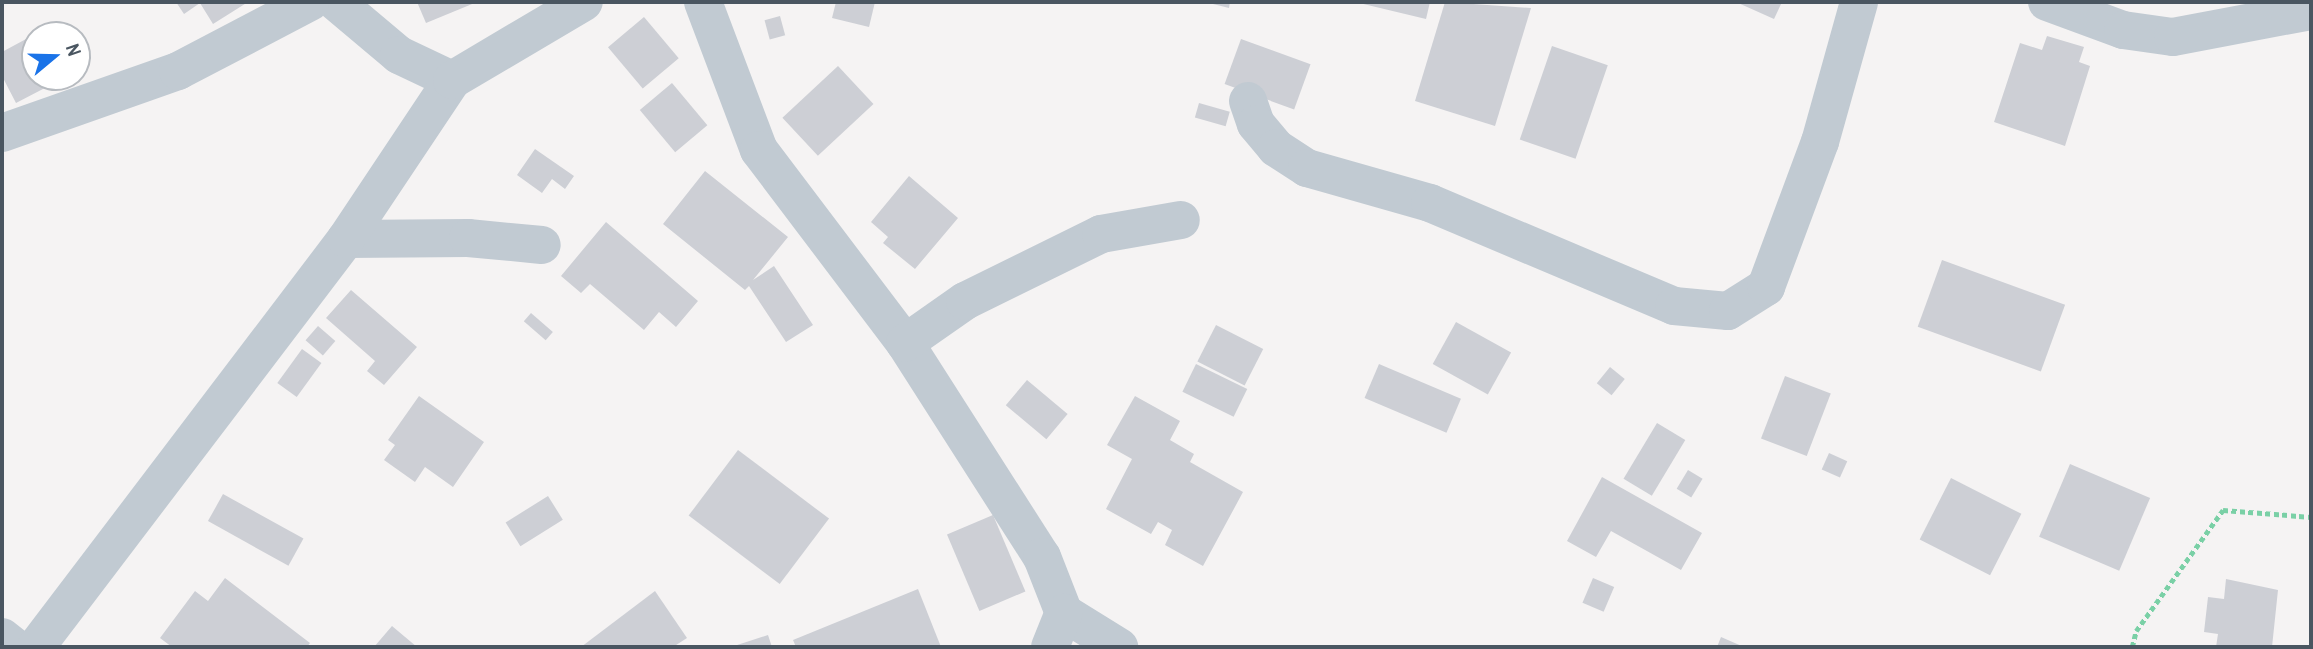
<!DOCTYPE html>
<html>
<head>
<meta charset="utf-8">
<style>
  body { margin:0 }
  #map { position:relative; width:2313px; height:649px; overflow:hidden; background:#f5f3f3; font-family:"Archivo Narrow",sans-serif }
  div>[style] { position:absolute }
  .building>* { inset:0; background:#cdcfd5; transform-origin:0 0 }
  .path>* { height:4.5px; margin-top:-2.25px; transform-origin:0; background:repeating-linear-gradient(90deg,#7ad0a6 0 5px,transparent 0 8.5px) }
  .minor>* { height:38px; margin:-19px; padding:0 19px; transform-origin:19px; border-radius:19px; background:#c1cad2 }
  span { translate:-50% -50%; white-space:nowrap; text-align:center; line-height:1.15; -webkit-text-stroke:7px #fff; paint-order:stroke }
  .frame { position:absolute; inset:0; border:4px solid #4a5661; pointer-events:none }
  .north { position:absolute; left:21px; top:21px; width:70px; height:70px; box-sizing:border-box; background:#fff; border:2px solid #b7bbc0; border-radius:50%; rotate:71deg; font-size:19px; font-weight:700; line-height:28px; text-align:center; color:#4a5661 }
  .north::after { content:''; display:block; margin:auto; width:24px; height:32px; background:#1a73e8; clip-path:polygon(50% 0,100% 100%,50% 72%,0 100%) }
</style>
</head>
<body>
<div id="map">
  <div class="building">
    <div style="clip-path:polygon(176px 2px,248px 2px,213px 24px,200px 3px,184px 14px)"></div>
    <div style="clip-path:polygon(417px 2px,477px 2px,426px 23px)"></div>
    <div style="clip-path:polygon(836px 2px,875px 2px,869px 27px,832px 18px)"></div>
    <div style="clip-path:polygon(1205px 2px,1230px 2px,1229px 8px)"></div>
    <div style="clip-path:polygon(1355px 2px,1430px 2px,1426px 19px)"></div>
    <div style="clip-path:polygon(1445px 2px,1531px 8px,1495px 126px,1415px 101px)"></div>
    <div style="clip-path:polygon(1736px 2px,1782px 2px,1774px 19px)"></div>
    <div style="left:780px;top:16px;width:20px;height:16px;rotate:75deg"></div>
    <div style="left:644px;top:17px;width:54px;height:47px;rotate:50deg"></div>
    <div style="clip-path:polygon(39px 32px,35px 77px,66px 77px,16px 103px,2px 76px,2px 52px)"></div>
    <div style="clip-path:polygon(2047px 36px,2084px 47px,2079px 62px,2090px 66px,2065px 146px,1994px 122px,2020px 43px,2042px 50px)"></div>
    <div style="left:1241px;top:39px;width:74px;height:48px;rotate:20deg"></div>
    <div style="left:1552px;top:46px;width:59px;height:99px;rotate:19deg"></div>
    <div style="left:838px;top:66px;width:52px;height:76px;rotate:47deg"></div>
    <div style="left:672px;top:83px;width:55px;height:42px;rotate:50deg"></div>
    <div style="left:1199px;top:103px;width:32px;height:15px;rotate:16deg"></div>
    <div style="clip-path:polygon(535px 149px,574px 176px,565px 189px,552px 179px,542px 193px,517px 175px)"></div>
    <div style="clip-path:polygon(705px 171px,788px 237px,753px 280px,774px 266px,813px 325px,786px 342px,749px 286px,745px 290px,663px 224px)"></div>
    <div style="clip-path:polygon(909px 176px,958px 218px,915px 269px,883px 243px,888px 237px,871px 222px)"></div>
    <div style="clip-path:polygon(606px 222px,698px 301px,676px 327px,659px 312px,644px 330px,590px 284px,581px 293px,561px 276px)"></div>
    <div style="left:1942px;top:260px;width:131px;height:71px;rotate:20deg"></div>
    <div style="clip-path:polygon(351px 290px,417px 347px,384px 385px,367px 371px,375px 361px,326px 318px)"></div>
    <div style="left:531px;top:313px;width:29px;height:11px;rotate:41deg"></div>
    <div style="left:1456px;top:322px;width:63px;height:48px;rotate:29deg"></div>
    <div style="left:1216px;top:325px;width:53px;height:41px;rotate:27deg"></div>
    <div style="left:318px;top:326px;width:23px;height:19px;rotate:41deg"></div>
    <div style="left:302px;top:349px;width:24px;height:42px;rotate:36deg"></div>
    <div style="left:1196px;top:364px;width:57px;height:31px;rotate:26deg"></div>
    <div style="left:1379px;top:364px;width:89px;height:37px;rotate:23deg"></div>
    <div style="left:1610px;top:367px;width:19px;height:21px;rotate:39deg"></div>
    <div style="left:1785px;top:376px;width:49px;height:67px;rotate:21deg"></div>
    <div style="left:1027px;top:380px;width:53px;height:33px;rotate:40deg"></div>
    <div style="clip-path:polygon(419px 396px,484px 442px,453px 487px,425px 467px,415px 482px,384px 460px,395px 445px,388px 440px)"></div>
    <div style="clip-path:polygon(1135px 396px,1180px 421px,1170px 440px,1194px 454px,1190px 462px,1243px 492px,1203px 566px,1165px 545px,1172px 530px,1158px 522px,1151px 534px,1106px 509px,1132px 459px,1107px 445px)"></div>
    <div style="left:1657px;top:423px;width:33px;height:65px;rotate:31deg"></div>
    <div style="left:738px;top:450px;width:114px;height:82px;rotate:37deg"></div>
    <div style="left:1829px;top:453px;width:20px;height:18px;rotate:24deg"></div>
    <div style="left:2070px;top:464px;width:87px;height:79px;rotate:23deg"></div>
    <div style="left:1688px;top:470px;width:17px;height:22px;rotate:31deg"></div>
    <div style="clip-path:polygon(1602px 477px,1702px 533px,1681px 570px,1611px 531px,1596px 557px,1567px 541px)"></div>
    <div style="left:1951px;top:478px;width:79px;height:69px;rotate:27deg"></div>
    <div style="left:223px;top:494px;width:92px;height:31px;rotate:29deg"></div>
    <div style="left:548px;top:496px;width:28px;height:50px;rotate:58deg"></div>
    <div style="left:993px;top:515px;width:83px;height:50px;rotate:67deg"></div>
    <div style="clip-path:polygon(225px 578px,310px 643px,307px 647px,172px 647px,160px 638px,195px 591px,208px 601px)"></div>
    <div style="left:1593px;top:578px;width:23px;height:27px;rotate:23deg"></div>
    <div style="clip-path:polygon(2226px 579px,2278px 590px,2272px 647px,2216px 647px,2218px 634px,2204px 632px,2208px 597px,2224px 599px)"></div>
    <div style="clip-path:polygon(918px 589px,941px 647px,796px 647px,793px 640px)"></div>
    <div style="clip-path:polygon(655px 591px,687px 638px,673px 647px,581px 647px)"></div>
    <div style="clip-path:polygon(392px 626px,417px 647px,374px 647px)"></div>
    <div style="clip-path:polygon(768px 635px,772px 647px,731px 647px)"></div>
    <div style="clip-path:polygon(1721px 637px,1744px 647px,1717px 647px)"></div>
  </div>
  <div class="path">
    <div style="left:2132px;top:647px;width:16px;rotate:-76deg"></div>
    <div style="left:2136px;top:631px;width:149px;rotate:-54.3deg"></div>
    <div style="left:2223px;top:510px;width:88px;rotate:4.5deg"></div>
  </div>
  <div class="minor">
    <div style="left:336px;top:2px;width:82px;rotate:40.1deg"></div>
    <div style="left:399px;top:55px;width:59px;rotate:25.3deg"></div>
    <div style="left:703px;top:2px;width:158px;rotate:69.3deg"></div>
    <div style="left:759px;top:150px;width:242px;rotate:52.9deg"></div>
    <div style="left:905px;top:343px;width:254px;rotate:57.4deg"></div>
    <div style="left:1042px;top:557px;width:60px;rotate:68.6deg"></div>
    <div style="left:1064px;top:613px;width:65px;rotate:31.7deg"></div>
    <div style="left:2047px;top:2px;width:81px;rotate:20.2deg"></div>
    <div style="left:2123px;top:30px;width:50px;rotate:8deg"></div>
    <div style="left:2173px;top:37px;width:140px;rotate:-10.7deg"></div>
    <div style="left:1248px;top:101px;width:24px;rotate:71deg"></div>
    <div style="left:1256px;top:124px;width:31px;rotate:50deg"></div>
    <div style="left:1276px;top:148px;width:37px;rotate:33deg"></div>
    <div style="left:1307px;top:168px;width:128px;rotate:15.9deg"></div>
    <div style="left:1430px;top:203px;width:265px;rotate:22.9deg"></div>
    <div style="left:1674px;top:306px;width:54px;rotate:5.3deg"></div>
    <div style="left:1728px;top:311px;width:45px;rotate:-32.3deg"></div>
    <div style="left:1766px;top:287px;width:155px;rotate:-69.6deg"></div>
    <div style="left:1820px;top:142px;width:145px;rotate:-74.4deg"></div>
    <div style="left:2px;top:133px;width:187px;rotate:-19.4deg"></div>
    <div style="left:178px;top:71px;width:149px;rotate:-27.6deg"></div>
    <div style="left:346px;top:239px;width:122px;rotate:-0.5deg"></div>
    <div style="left:468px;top:238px;width:74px;rotate:5.4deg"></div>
    <div style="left:905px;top:343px;width:73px;rotate:-35deg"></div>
    <div style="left:965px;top:301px;width:152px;rotate:-26.2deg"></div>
    <div style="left:1101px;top:234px;width:81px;rotate:-9.9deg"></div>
    <div style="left:2px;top:637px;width:16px;rotate:38deg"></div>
    <div style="left:36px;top:647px;width:512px;rotate:-52.77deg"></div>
    <div style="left:346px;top:239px;width:191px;rotate:-56.3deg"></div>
    <div style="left:452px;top:80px;width:153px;rotate:-30.6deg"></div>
    <div style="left:1050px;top:647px;width:37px;rotate:-68deg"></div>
  </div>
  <div class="frame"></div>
  <div class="north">N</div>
</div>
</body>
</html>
